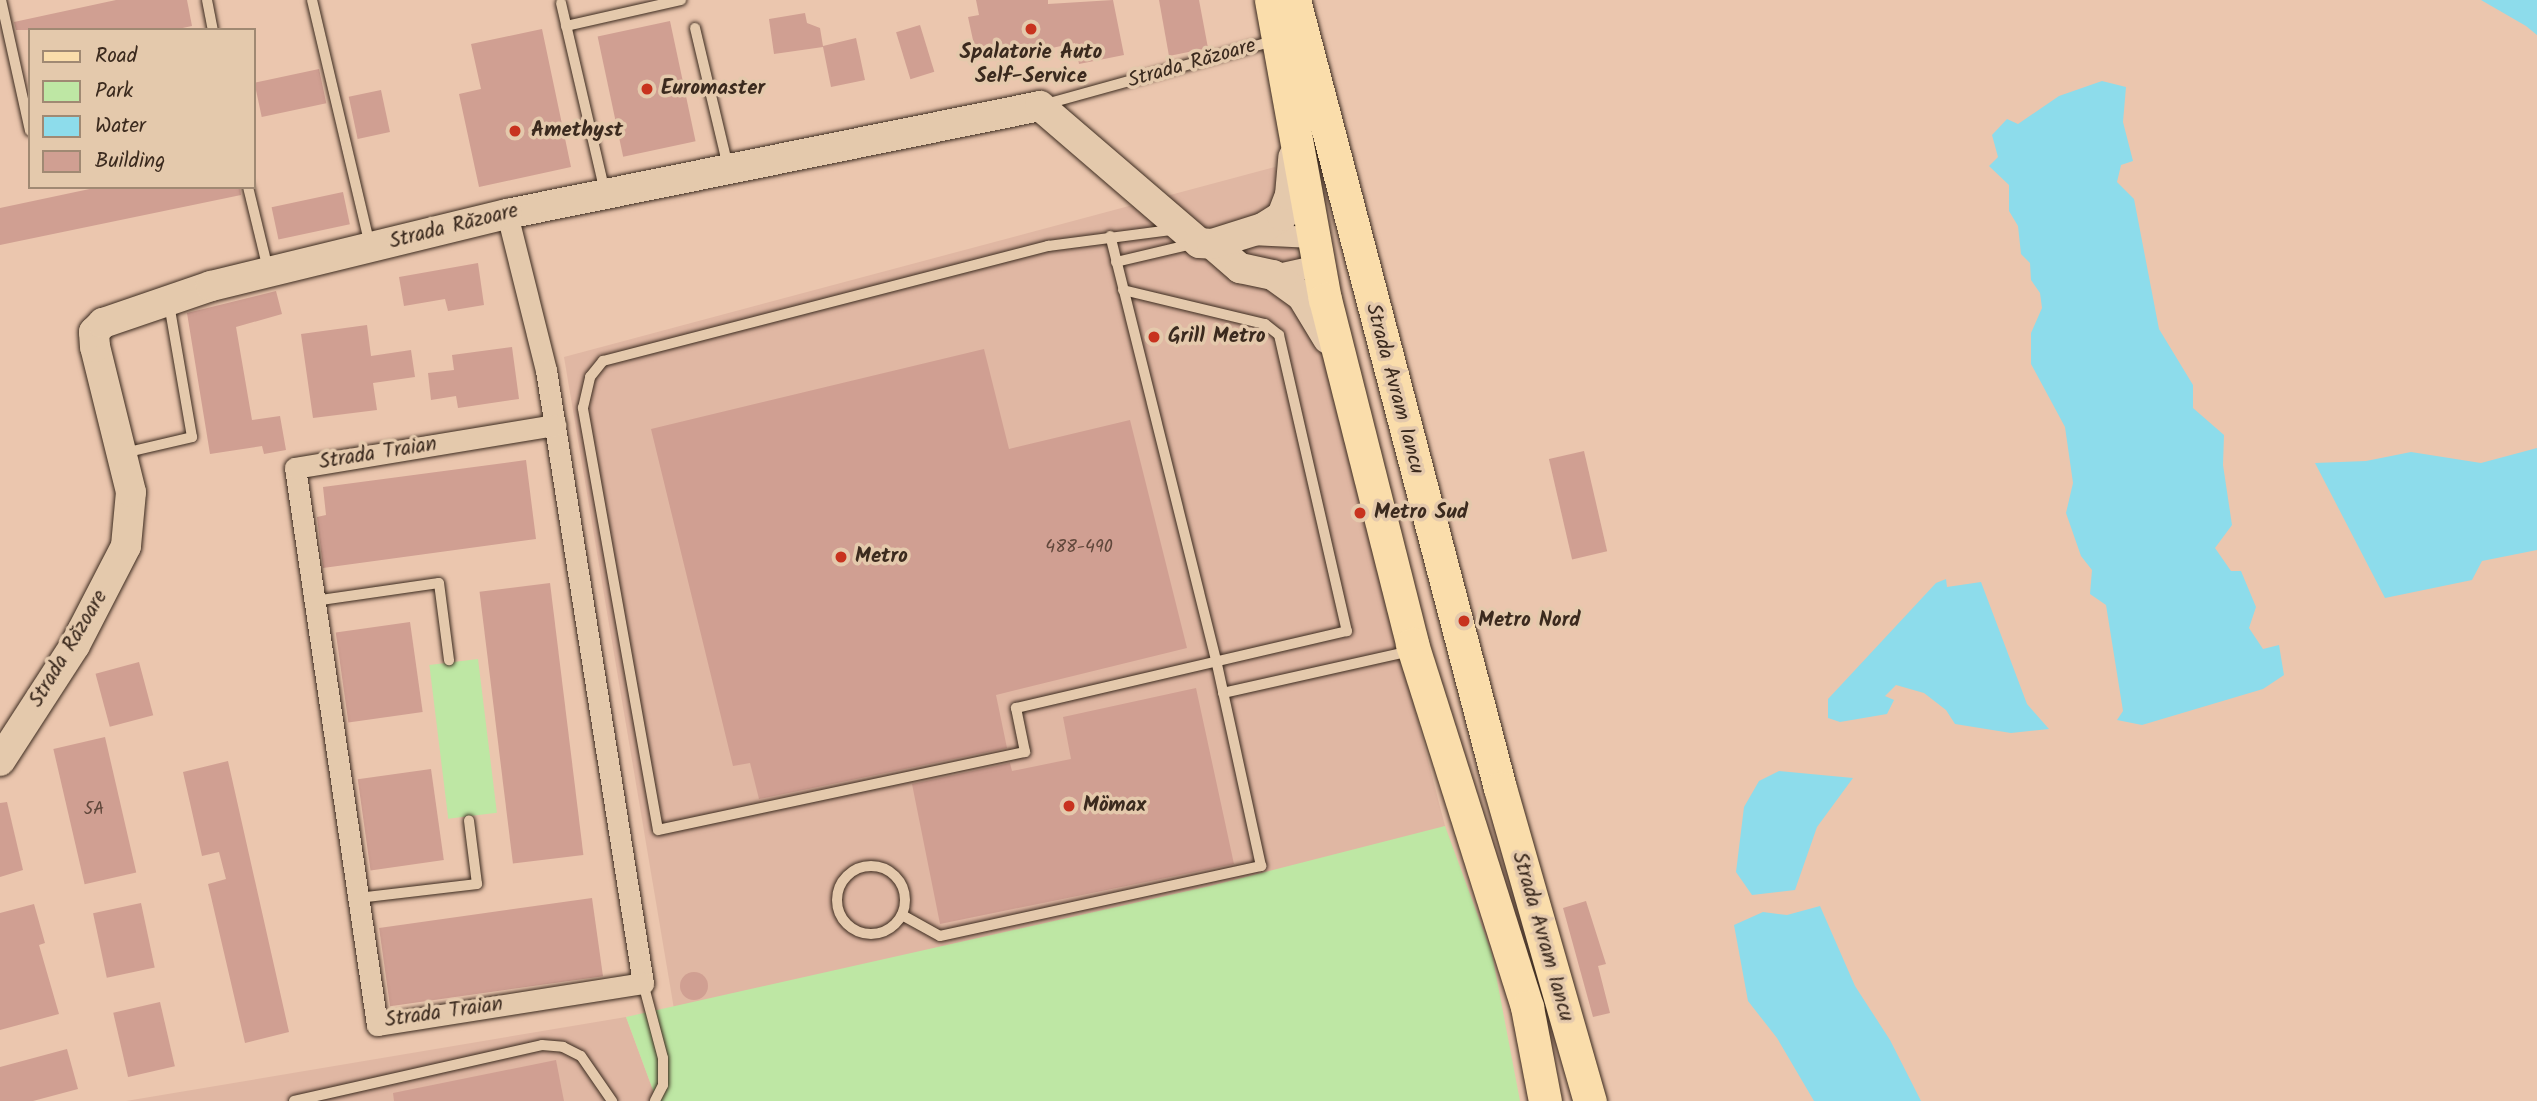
<!DOCTYPE html>
<html>
<head>
<meta charset="utf-8">
<style>
  body { margin:0 }
  #map { position:relative; width:2537px; height:1101px; overflow:hidden; background:#ebc6ae; font-family:Kalam,sans-serif }
  div>[style] { position:absolute }
  .built>* { inset:0; background:#e0b7a3 }
  .green>* { inset:0; background:#bee7a4; transform-origin:0 0 }
  .water>* { inset:0; background:#8ddceb }
  .building>* { inset:0; background:#d09f92; transform-origin:0 0 }
  .round { border-radius:50% }
  .roads { filter:drop-shadow(0 0 2px #3b2a1e) drop-shadow(0 0 2px #3b2a1e) }
  .lane>* { height:10px; margin:-5px; padding:0 5px; transform-origin:5px; border-radius:5px; background:#e4c9ac }
  .lane>.ring { margin:-5px; padding:0; box-sizing:content-box; background:none; border:10px solid #e4c9ac; border-radius:50% }
  .street>* { height:21px; margin:-10.5px; padding:0 10.5px; transform-origin:10.5px; border-radius:10.5px; background:#e4c9ac }
  .secondary>* { height:30px; margin:-15px; padding:0 15px; transform-origin:15px; border-radius:15px; background:#e4c9ac }
  .primary>* { height:33px; margin:-16.5px; padding:0 16.5px; transform-origin:16.5px; border-radius:16.5px; background:#faddab }
  .dots>* { width:19px; height:19px; translate:-50% -50%; box-sizing:border-box; border:4px solid #e4c9ac; border-radius:50% }
  span { translate:-50% -50%; white-space:nowrap; text-align:center; line-height:1.15; -webkit-text-stroke:7px #e4c9ac; paint-order:stroke }
  .number-label { font-size:18px; color:#60473b }
  .number-label span { -webkit-text-stroke-width:0 }
  .poi-label { font-size:21px; color:#3b2a1e; font-weight:700 }
  .left { translate:0 -50%; text-align:left }
  .street-label { font-size:21px; color:#3b2a1e }
  .legend { position:absolute; left:28px; top:28px; width:228px; height:161px; box-sizing:border-box; background:#e4c9ac; border:2px solid #a08973; margin:0; padding:9px 12px; list-style:none; font-size:21px; color:#3b2a1e }
  .legend li { display:flex; align-items:center; gap:14px; height:35px }
  .legend b { width:35px; border:2px solid #a08973 }
</style>
</head>
<body>
<div id="map">
  <div class="built">
    <div style="clip-path:polygon(1275px 167px,1445px 826px,1417px 839px,674px 1009px,564px 357px)"></div>
    <div style="clip-path:polygon(626px 1017px,657px 1101px,126px 1101px)"></div>
  </div>
  <div class="green">
    <div style="left:478px;top:659px;width:155px;height:49px;rotate:83deg"></div>
    <div style="clip-path:polygon(1445px 826px,1492px 954px,1520px 1101px,657px 1101px,626px 1017px,1210px 886px)"></div>
  </div>
  <div class="water">
    <div style="clip-path:polygon(2481px 0,2537px 0,2537px 35px,2526px 26px)"></div>
    <div style="clip-path:polygon(2102px 81px,2126px 87px,2123px 122px,2133px 161px,2121px 165px,2117px 182px,2134px 199px,2159px 329px,2193px 385px,2193px 408px,2224px 435px,2223px 465px,2232px 525px,2215px 548px,2231px 571px,2241px 571px,2256px 607px,2249px 628px,2263px 649px,2279px 645px,2284px 675px,2263px 689px,2142px 725px,2117px 720px,2123px 711px,2106px 605px,2090px 594px,2092px 570px,2081px 556px,2066px 513px,2073px 483px,2065px 427px,2031px 364px,2031px 333px,2042px 308px,2040px 293px,2031px 280px,2030px 263px,2021px 254px,2018px 226px,2009px 211px,2009px 185px,1989px 166px,1998px 157px,1992px 135px,2007px 119px,2018px 124px,2059px 96px)"></div>
    <div style="clip-path:polygon(2537px 448px,2537px 550px,2482px 561px,2472px 580px,2385px 598px,2315px 463px,2366px 461px,2411px 452px,2481px 463px)"></div>
    <div style="clip-path:polygon(1946px 579px,1947px 587px,1981px 582px,2027px 704px,2049px 729px,2011px 733px,1955px 724px,1946px 710px,1924px 693px,1896px 685px,1885px 696px,1894px 700px,1887px 714px,1840px 722px,1828px 718px,1828px 699px,1936px 583px)"></div>
    <div style="clip-path:polygon(1779px 771px,1853px 778px,1817px 827px,1795px 890px,1752px 895px,1736px 872px,1744px 807px,1759px 781px)"></div>
    <div style="clip-path:polygon(1820px 906px,1855px 986px,1890px 1040px,1921px 1101px,1814px 1101px,1777px 1038px,1748px 1001px,1734px 925px,1763px 912px,1787px 915px)"></div>
  </div>
  <div class="building">
    <div style="clip-path:polygon(116px 0,187px 0,192px 26px,173px 30px,16px 30px,14px 22px)"></div>
    <div style="clip-path:polygon(976px 0,1048px 0,1048px 4px,1113px 0,1124px 55px,1079px 64px,1075px 43px,1024px 54px,1022px 44px,976px 54px,968px 17px,979px 15px)"></div>
    <div style="clip-path:polygon(1159px 0,1199px 0,1208px 48px,1169px 56px)"></div>
    <div style="clip-path:polygon(805px 13px,807px 23px,820px 28px,823px 46px,856px 38px,865px 80px,831px 87px,823px 47px,774px 54px,769px 19px)"></div>
    <div style="left:670px;top:21px;width:123px;height:74px;rotate:78deg"></div>
    <div style="left:920px;top:25px;width:49px;height:25px;rotate:73deg"></div>
    <div style="clip-path:polygon(542px 29px,571px 167px,479px 187px,459px 94px,481px 89px,471px 44px)"></div>
    <div style="left:319px;top:69px;width:35px;height:66px;rotate:78deg"></div>
    <div style="left:381px;top:90px;width:43px;height:33px;rotate:78deg"></div>
    <div style="clip-path:polygon(99px 187px,240px 187px,241px 195px,0 245px,0 208px)"></div>
    <div style="left:343px;top:192px;width:33px;height:73px;rotate:78deg"></div>
    <div style="clip-path:polygon(478px 263px,484px 305px,448px 311px,445px 299px,404px 306px,399px 277px)"></div>
    <div style="clip-path:polygon(276px 291px,282px 314px,236px 327px,252px 420px,280px 416px,286px 450px,264px 454px,262px 446px,210px 454px,187px 313px)"></div>
    <div style="clip-path:polygon(367px 325px,371px 356px,411px 350px,415px 377px,373px 383px,377px 410px,313px 418px,301px 334px)"></div>
    <div style="clip-path:polygon(512px 347px,519px 399px,458px 408px,456px 396px,431px 400px,428px 373px,454px 370px,452px 355px)"></div>
    <div style="clip-path:polygon(984px 349px,1009px 449px,1130px 420px,1187px 648px,996px 695px,1007px 748px,759px 799px,750px 763px,733px 766px,651px 429px)"></div>
    <div style="left:1584px;top:451px;width:103px;height:36px;rotate:77deg"></div>
    <div style="clip-path:polygon(526px 460px,536px 539px,323px 568px,317px 517px,326px 515px,323px 487px)"></div>
    <div style="left:550px;top:583px;width:274px;height:71px;rotate:83deg"></div>
    <div style="left:410px;top:622px;width:91px;height:75px;rotate:82deg"></div>
    <div style="left:139px;top:662px;width:55px;height:45px;rotate:75deg"></div>
    <div style="clip-path:polygon(1196px 688px,1234px 864px,940px 924px,912px 784px,1010px 763px,1012px 771px,1071px 759px,1063px 717px)"></div>
    <div style="left:105px;top:737px;width:139px;height:53px;rotate:77deg"></div>
    <div style="clip-path:polygon(228px 761px,289px 1032px,245px 1043px,208px 884px,226px 879px,219px 852px,202px 856px,183px 772px)"></div>
    <div style="left:431px;top:769px;width:92px;height:74px;rotate:82deg"></div>
    <div style="clip-path:polygon(7px 802px,23px 870px,0 877px,0 803px)"></div>
    <div style="left:592px;top:898px;width:79px;height:215px;rotate:82deg"></div>
    <div style="clip-path:polygon(1586px 901px,1606px 964px,1598px 966px,1610px 1013px,1593px 1017px,1563px 908px)"></div>
    <div style="left:141px;top:903px;width:66px;height:49px;rotate:78deg"></div>
    <div style="clip-path:polygon(34px 904px,45px 943px,39px 945px,59px 1014px,0 1030px,0 913px)"></div>
    <div class="round" style="left:680px;top:972px;width:28px;height:28px"></div>
    <div style="left:160px;top:1002px;width:66px;height:48px;rotate:77deg"></div>
    <div style="clip-path:polygon(67px 1049px,78px 1089px,33px 1101px,0 1101px,0 1067px)"></div>
    <div style="clip-path:polygon(556px 1060px,564px 1101px,394px 1101px,393px 1093px)"></div>
  </div>
  <div class="roads">
    <div class="lane">
      <div style="left:1px;top:0;width:134px;rotate:77.5deg"></div>
      <div style="left:207px;top:0;width:31px;rotate:79deg"></div>
      <div style="left:312px;top:0;width:253px;rotate:76.7deg"></div>
      <div style="left:561px;top:3px;width:194px;rotate:76.9deg"></div>
      <div style="left:566px;top:26px;width:118px;rotate:-12.7deg"></div>
      <div style="left:695px;top:28px;width:143px;rotate:76.6deg"></div>
      <div style="left:1046px;top:104px;width:236px;rotate:-15.5deg"></div>
      <div style="left:248px;top:187px;width:84px;rotate:76.3deg"></div>
      <div style="left:1116px;top:262px;width:79px;rotate:-13.2deg"></div>
      <div style="left:1123px;top:290px;width:146px;rotate:13.5deg"></div>
      <div style="left:1265px;top:324px;width:18px;rotate:38deg"></div>
      <div style="left:1279px;top:335px;width:304px;rotate:77.1deg"></div>
      <div style="left:1347px;top:631px;width:340px;rotate:166.9deg"></div>
      <div style="left:1016px;top:708px;width:45px;rotate:78.4deg"></div>
      <div style="left:1025px;top:752px;width:375px;rotate:168deg"></div>
      <div style="left:658px;top:830px;width:429px;rotate:-100.1deg"></div>
      <div style="left:583px;top:408px;width:32px;rotate:-77deg"></div>
      <div style="left:590px;top:377px;width:21px;rotate:-51deg"></div>
      <div style="left:603px;top:361px;width:460px;rotate:-14.5deg"></div>
      <div style="left:1048px;top:246px;width:124px;rotate:-7.4deg"></div>
      <div style="left:124px;top:453px;width:70px;rotate:-13.2deg"></div>
      <div style="left:192px;top:437px;width:135px;rotate:-99.8deg"></div>
      <div style="left:314px;top:601px;width:126px;rotate:-8.2deg"></div>
      <div style="left:439px;top:583px;width:78px;rotate:82.6deg"></div>
      <div style="left:1223px;top:693px;width:193px;rotate:-12.6deg"></div>
      <div class="ring" style="left:837px;top:866px;width:58px;height:58px"></div>
      <div style="left:358px;top:898px;width:120px;rotate:-6.7deg"></div>
      <div style="left:477px;top:884px;width:64px;rotate:-97.2deg"></div>
      <div style="left:902px;top:915px;width:43px;rotate:28.9deg"></div>
      <div style="left:940px;top:936px;width:329px;rotate:-12.3deg"></div>
      <div style="left:1261px;top:866px;width:211px;rotate:-102.3deg"></div>
      <div style="left:1216px;top:660px;width:437px;rotate:-104deg"></div>
      <div style="left:643px;top:983px;width:78px;rotate:75.1deg"></div>
      <div style="left:663px;top:1058px;width:27px;rotate:90deg"></div>
      <div style="left:663px;top:1085px;width:18px;rotate:117deg"></div>
      <div style="left:294px;top:1101px;width:254px;rotate:-12.7deg"></div>
      <div style="left:542px;top:1045px;width:21px;rotate:5deg"></div>
      <div style="left:563px;top:1047px;width:20px;rotate:27deg"></div>
      <div style="left:581px;top:1056px;width:55px;rotate:55.4deg"></div>
    </div>
    <div class="street">
      <div style="left:507px;top:214px;width:161px;rotate:76deg"></div>
      <div style="left:546px;top:370px;width:621px;rotate:81.01deg"></div>
      <div style="left:643px;top:983px;width:269px;rotate:171deg"></div>
      <div style="left:377px;top:1025px;width:563px;rotate:-98.37deg"></div>
      <div style="left:295px;top:468px;width:264px;rotate:-9.4deg"></div>
      <div style="left:1251px;top:234px;width:61px;rotate:2.8deg"></div>
      <div style="left:1273px;top:275px;width:46px;rotate:-12.5deg"></div>
    </div>
    <div class="secondary">
      <div style="left:1212px;top:244px;width:37px;rotate:41deg"></div>
      <div style="left:1240px;top:268px;width:34px;rotate:12deg"></div>
      <div style="left:1273px;top:275px;width:36px;rotate:36deg"></div>
      <div style="left:1302px;top:296px;width:50px;rotate:58.8deg"></div>
      <div style="left:0;top:761px;width:138px;rotate:-57.1deg"></div>
      <div style="left:75px;top:645px;width:111px;rotate:-62.7deg"></div>
      <div style="left:126px;top:546px;width:54px;rotate:-84.7deg"></div>
      <div style="left:131px;top:492px;width:149px;rotate:-103.9deg"></div>
      <div style="left:95px;top:347px;width:15px;rotate:-94deg"></div>
      <div style="left:94px;top:332px;width:13px;rotate:-45deg"></div>
      <div style="left:103px;top:323px;width:114px;rotate:-18.9deg"></div>
      <div style="left:211px;top:286px;width:305px;rotate:-13.7deg"></div>
      <div style="left:507px;top:214px;width:544px;rotate:-11.45deg"></div>
      <div style="left:1040px;top:106px;width:210px;rotate:40.7deg"></div>
      <div style="left:1199px;top:243px;width:13px;rotate:4deg"></div>
      <div style="left:1212px;top:244px;width:53px;rotate:-17.4deg"></div>
      <div style="left:1263px;top:228px;width:22px;rotate:-32deg"></div>
      <div style="left:1282px;top:216px;width:22px;rotate:-69deg"></div>
      <div style="left:1290px;top:195px;width:38px;rotate:-85deg"></div>
    </div>
    <div class="primary">
      <div style="left:1271px;top:0;width:304px;rotate:79.8deg"></div>
      <div style="left:1325px;top:299px;width:356px;rotate:75.8deg"></div>
      <div style="left:1412px;top:644px;width:381px;rotate:72.4deg"></div>
      <div style="left:1527px;top:1007px;width:96px;rotate:79.2deg"></div>
      <div style="left:1294px;top:0;width:814px;rotate:75.35deg"></div>
      <div style="left:1500px;top:788px;width:326px;rotate:74deg"></div>
    </div>
  </div>
  <div class="dots">
    <div style="left:1031px;top:29px;background:#c8321e"></div>
    <div style="left:647px;top:89px;background:#c8321e"></div>
    <div style="left:515px;top:131px;background:#c8321e"></div>
    <div style="left:1154px;top:337px;background:#c8321e"></div>
    <div style="left:1360px;top:513px;background:#c8321e"></div>
    <div style="left:841px;top:557px;background:#c8321e"></div>
    <div style="left:1464px;top:621px;background:#c8321e"></div>
    <div style="left:1069px;top:806px;background:#c8321e"></div>
  </div>
  <div class="number-label">
    <span style="left:1079px;top:548px">488-490</span>
    <span style="left:94px;top:810px">5A</span>
  </div>
  <div class="poi-label">
    <span style="left:1031px;top:65px">Spalatorie Auto<br>Self-Service</span>
    <span class="left" style="left:661px;top:89px">Euromaster</span>
    <span class="left" style="left:531px;top:131px">Amethyst</span>
    <span class="left" style="left:1168px;top:337px">Grill Metro</span>
    <span class="left" style="left:1374px;top:513px">Metro Sud</span>
    <span class="left" style="left:855px;top:557px">Metro</span>
    <span class="left" style="left:1478px;top:621px">Metro Nord</span>
    <span class="left" style="left:1083px;top:806px">Mömax</span>
  </div>
  <div class="street-label">
    <span style="left:1192px;top:64px;rotate:-16deg">Strada Răzoare</span>
    <span style="left:454px;top:227px;rotate:-14deg">Strada Răzoare</span>
    <span style="left:1394px;top:389px;rotate:75deg">Strada Avram Iancu</span>
    <span style="left:378px;top:454px;rotate:-9deg">Strada Traian</span>
    <span style="left:69px;top:649px;rotate:-59deg">Strada Răzoare</span>
    <span style="left:1542px;top:937px;rotate:74deg">Strada Avram Iancu</span>
    <span style="left:444px;top:1013px;rotate:-8deg">Strada Traian</span>
  </div>
  <ul class="legend">
  <li><b style="height:9px;background:#faddab"></b>Road</li>
  <li><b style="height:19px;background:#bee7a4"></b>Park</li>
  <li><b style="height:19px;background:#8ddceb"></b>Water</li>
  <li><b style="height:19px;background:#d09f92"></b>Building</li>
  </ul>
</div>
</body>
</html>
